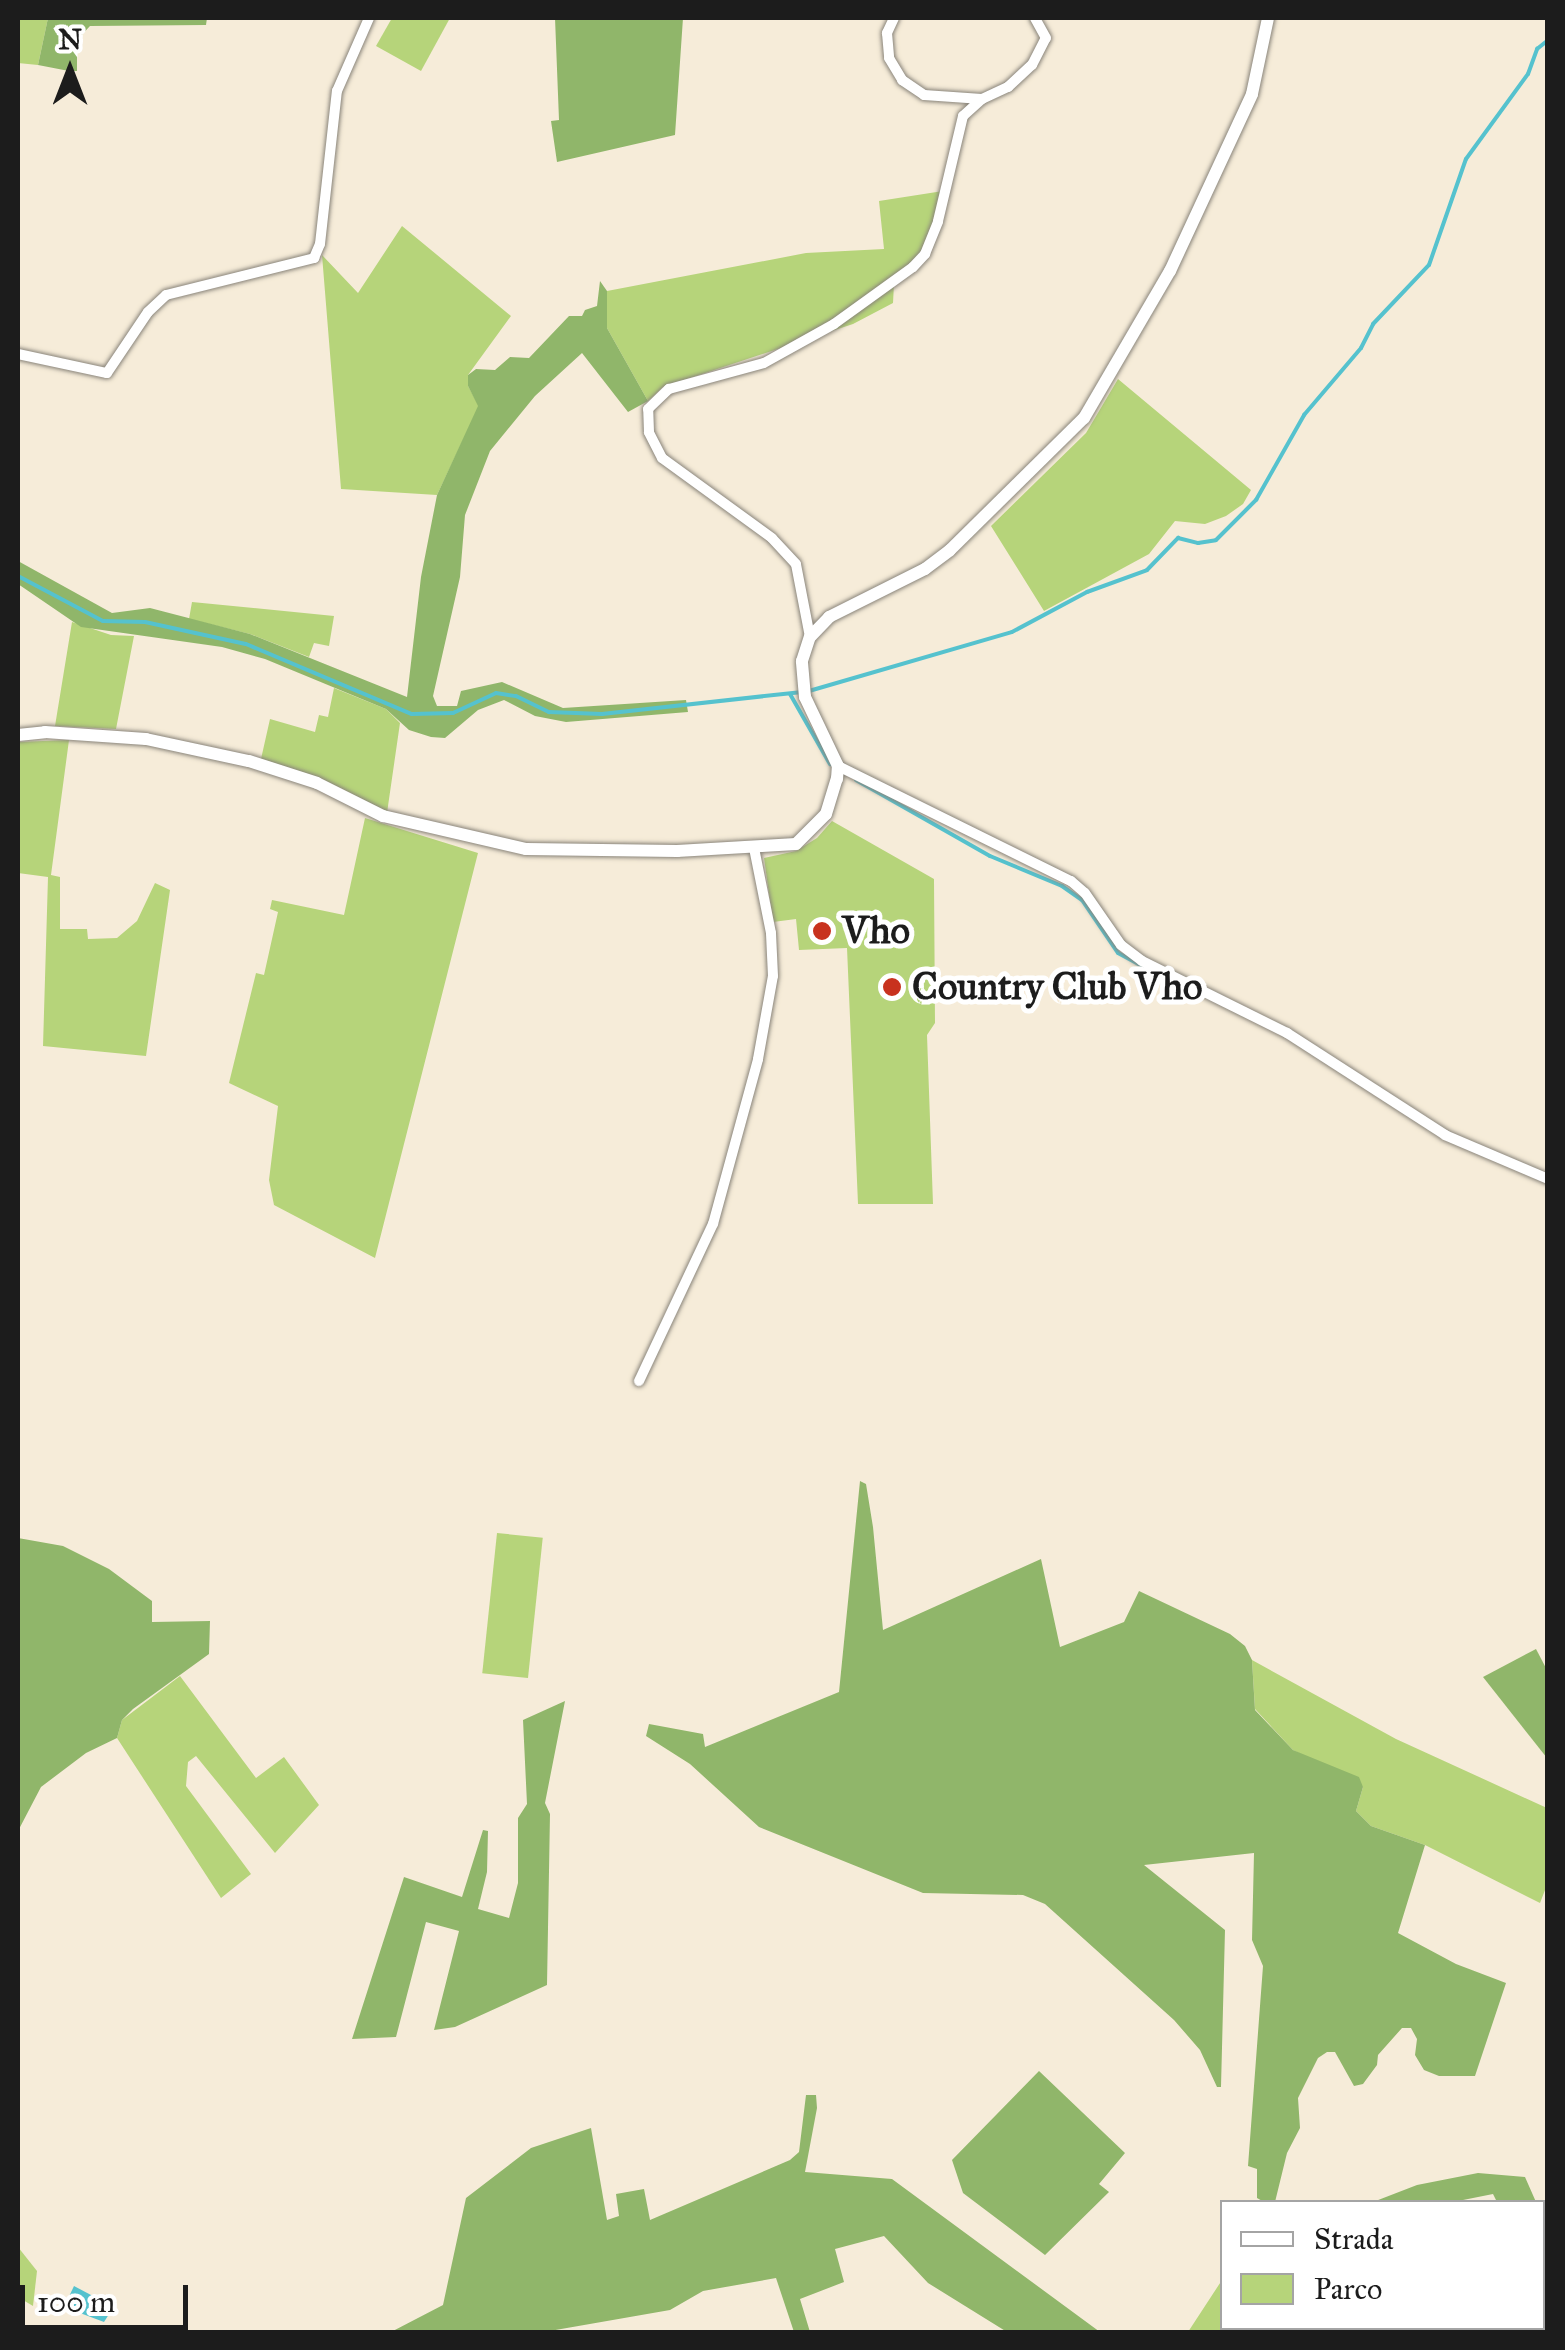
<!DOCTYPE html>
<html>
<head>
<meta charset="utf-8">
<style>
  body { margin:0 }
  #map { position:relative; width:1565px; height:2350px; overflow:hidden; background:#f6ecd9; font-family:"IM FELL Great Primer",serif }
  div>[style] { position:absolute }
  .green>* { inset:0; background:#b6d47a; transform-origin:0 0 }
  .forest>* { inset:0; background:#90b66a }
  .water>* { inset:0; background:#55c2ce }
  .stream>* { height:4px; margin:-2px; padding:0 2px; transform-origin:2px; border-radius:2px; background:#55c2ce }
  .roads { filter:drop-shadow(0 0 2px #89847a) drop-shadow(0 0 2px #89847a) }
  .minor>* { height:10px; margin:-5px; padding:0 5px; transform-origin:5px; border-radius:5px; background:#fff }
  .tertiary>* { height:12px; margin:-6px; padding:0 6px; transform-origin:6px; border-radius:6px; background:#fff }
  .dots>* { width:28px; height:28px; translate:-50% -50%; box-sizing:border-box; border:5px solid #fff; border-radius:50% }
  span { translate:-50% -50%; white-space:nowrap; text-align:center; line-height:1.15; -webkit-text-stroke:10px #fff; paint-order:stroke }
  .poi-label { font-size:38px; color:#1c1c1c; font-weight:700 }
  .left { translate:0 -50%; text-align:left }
  .frame { position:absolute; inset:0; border:20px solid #1c1c1c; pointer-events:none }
  .legend { position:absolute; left:1220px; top:2200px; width:325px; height:130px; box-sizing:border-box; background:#fff; border:2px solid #a4a4a4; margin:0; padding:12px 18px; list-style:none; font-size:30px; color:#1c1c1c }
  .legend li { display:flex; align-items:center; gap:20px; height:50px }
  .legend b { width:50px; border:2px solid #a4a4a4 }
  .north { position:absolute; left:20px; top:20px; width:100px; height:100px; -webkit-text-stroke:8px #fff; paint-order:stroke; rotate:0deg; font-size:28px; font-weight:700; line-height:40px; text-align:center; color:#1c1c1c }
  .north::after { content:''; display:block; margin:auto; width:35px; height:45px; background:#1c1c1c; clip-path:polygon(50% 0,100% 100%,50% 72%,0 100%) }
  .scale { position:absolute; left:20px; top:2285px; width:168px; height:45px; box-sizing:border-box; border:5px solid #1c1c1c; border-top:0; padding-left:12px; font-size:30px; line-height:35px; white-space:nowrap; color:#1c1c1c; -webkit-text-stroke:8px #fff; paint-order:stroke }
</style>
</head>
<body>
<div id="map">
  <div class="green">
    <div style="clip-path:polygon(18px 18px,48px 18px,38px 65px,18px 63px)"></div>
    <div style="clip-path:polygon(392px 18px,450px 18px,421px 71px,376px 46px)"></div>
    <div style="clip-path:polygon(943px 191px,931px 234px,913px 264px,894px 284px,893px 303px,853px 324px,663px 387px,648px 401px,607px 328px,607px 291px,806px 253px,884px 249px,879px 201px)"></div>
    <div style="clip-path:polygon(402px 226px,511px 316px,468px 375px,468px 386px,479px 406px,437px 495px,341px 489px,322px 255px,358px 293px)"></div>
    <div style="clip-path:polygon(1118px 379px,1251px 490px,1243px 504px,1226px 516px,1205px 524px,1175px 521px,1149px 554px,1044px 611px,991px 526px,1086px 433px)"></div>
    <div style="clip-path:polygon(192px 602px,334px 616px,329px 646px,314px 643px,309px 657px,250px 634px,189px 619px)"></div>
    <div style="clip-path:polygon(72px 622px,111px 635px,134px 636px,116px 729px,55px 726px)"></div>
    <div style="clip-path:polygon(334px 688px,386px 709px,400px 723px,387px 813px,313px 776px,261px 759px,270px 719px,315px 732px,319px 715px,328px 717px)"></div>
    <div style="clip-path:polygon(69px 740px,51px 875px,60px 877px,60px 929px,87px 929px,88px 939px,117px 938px,137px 921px,155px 883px,170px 890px,146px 1056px,43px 1046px,48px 877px,18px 873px,18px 742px)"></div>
    <div style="clip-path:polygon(365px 818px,478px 853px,375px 1258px,274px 1205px,269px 1180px,278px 1106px,229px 1083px,256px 973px,264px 975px,278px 912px,270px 909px,272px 900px,344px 915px)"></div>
    <div style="clip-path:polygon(832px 821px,934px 879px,935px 1023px,927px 1035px,933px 1204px,858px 1204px,847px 948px,799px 950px,796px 919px,773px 922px,764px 858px,796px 851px,817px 838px)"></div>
    <div style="left:497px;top:1533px;width:46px;height:141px;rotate:6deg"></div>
    <div style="clip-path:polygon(1252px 1660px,1396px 1739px,1547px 1808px,1547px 1885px,1540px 1903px,1425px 1845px,1371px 1826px,1356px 1811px,1363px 1787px,1293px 1750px,1255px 1709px)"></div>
    <div style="clip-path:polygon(180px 1676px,256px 1778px,284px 1757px,319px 1805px,275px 1853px,196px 1756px,188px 1762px,186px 1786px,251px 1874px,221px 1898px,117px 1738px,122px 1720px)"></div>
    <div style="clip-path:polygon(18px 2247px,37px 2271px,33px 2306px,18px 2297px)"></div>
    <div style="clip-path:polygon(1222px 2280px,1222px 2328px,1362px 2328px,1366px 2332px,1188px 2332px)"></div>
  </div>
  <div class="forest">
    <div style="clip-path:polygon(48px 18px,207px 18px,206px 25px,90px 26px,77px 40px,77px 71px,69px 71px,38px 65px)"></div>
    <div style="clip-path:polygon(555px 18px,683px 18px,675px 135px,557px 162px,551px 121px,559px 120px)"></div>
    <div style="clip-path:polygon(600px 281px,607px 291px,607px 328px,648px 401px,628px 412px,582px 353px,535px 396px,490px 451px,465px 515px,460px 577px,433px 696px,437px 706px,457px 706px,461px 691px,502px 682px,563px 708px,686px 700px,688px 712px,566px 722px,535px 716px,504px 700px,478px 710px,445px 738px,431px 737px,409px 730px,386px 709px,265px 659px,222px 647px,81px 627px,18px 584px,18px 561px,112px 613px,150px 608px,250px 634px,407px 697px,421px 577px,437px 495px,478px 406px,468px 386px,468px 375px,476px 369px,495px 370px,510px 357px,529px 358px,569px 316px,582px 316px,585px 310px,597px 306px)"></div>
    <div style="clip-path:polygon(860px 1481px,866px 1484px,873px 1527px,883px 1630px,1041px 1559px,1060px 1647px,1124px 1622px,1139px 1591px,1230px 1634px,1245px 1646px,1252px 1660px,1255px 1710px,1293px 1750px,1359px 1777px,1363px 1787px,1356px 1811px,1371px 1826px,1425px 1845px,1398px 1933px,1456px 1964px,1506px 1983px,1475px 2076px,1439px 2076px,1424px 2070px,1415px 2055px,1417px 2039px,1411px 2028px,1402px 2028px,1378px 2055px,1377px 2065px,1363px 2084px,1354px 2086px,1335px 2052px,1327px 2052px,1318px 2058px,1298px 2098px,1300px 2128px,1287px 2153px,1275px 2202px,1264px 2202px,1257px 2198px,1257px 2169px,1248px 2166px,1263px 1966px,1252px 1940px,1254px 1853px,1144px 1865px,1225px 1930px,1221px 2087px,1217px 2087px,1200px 2050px,1174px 2020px,1045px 1904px,1023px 1895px,923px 1893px,759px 1827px,690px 1764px,646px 1736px,649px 1724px,703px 1734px,705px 1747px,839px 1692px)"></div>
    <div style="clip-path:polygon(18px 1538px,63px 1546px,109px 1569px,152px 1601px,152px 1622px,210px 1621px,209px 1654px,133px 1709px,122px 1720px,117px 1738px,86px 1753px,41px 1787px,18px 1831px)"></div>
    <div style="clip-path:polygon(1536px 1649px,1547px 1670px,1547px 1758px,1483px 1677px)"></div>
    <div style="clip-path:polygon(565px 1701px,545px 1803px,550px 1814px,547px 1985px,455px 2027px,434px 2030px,459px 1931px,426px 1922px,396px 2037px,352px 2039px,404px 1877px,462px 1897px,483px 1830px,488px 1831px,487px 1872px,478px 1909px,509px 1918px,518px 1883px,518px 1818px,527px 1804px,523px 1720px)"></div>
    <div style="clip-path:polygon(1039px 2071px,1125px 2153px,1099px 2184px,1109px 2192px,1045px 2255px,963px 2193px,952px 2160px)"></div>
    <div style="clip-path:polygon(806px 2095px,816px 2095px,817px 2108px,805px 2172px,892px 2179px,1100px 2332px,1007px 2332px,928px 2283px,884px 2236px,835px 2249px,844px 2282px,800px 2299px,810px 2332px,794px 2332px,776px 2278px,703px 2291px,670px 2310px,544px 2332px,391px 2332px,443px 2305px,466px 2198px,531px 2148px,591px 2128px,607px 2220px,619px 2216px,616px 2194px,644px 2189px,650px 2220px,790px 2160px,799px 2152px)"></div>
    <div style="clip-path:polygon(1478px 2173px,1525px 2177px,1536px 2202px,1497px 2202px,1493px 2194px,1453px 2202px,1373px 2202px,1417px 2185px)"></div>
    <div style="clip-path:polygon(1543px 2218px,1548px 2230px,1547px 2332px,1524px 2332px,1524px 2328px,1542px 2328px)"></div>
  </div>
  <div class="water">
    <div style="clip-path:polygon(74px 2286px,108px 2304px,111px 2311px,104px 2322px,64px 2307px)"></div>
  </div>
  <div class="stream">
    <div style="left:18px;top:576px;width:96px;rotate:27.9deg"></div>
    <div style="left:103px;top:621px;width:42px;rotate:1.4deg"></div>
    <div style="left:145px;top:622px;width:103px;rotate:12.3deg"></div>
    <div style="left:246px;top:644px;width:180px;rotate:22.9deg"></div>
    <div style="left:412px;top:714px;width:41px;rotate:-1.4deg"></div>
    <div style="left:453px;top:713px;width:47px;rotate:-24.9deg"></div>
    <div style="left:496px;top:693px;width:20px;rotate:9deg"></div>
    <div style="left:516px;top:696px;width:37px;rotate:26deg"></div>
    <div style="left:549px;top:712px;width:53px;rotate:2.2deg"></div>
    <div style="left:602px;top:714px;width:199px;rotate:-6.3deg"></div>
    <div style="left:809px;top:691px;width:211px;rotate:-16.2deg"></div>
    <div style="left:1012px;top:632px;width:85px;rotate:-28.1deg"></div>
    <div style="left:1087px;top:592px;width:64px;rotate:-20.1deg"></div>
    <div style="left:1147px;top:570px;width:45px;rotate:-45.9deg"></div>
    <div style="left:1178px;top:538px;width:21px;rotate:14deg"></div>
    <div style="left:1198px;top:543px;width:18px;rotate:-9deg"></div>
    <div style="left:1216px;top:540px;width:57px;rotate:-45deg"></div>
    <div style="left:1256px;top:500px;width:98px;rotate:-60.5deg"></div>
    <div style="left:1304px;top:415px;width:88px;rotate:-49.6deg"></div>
    <div style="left:1361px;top:348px;width:27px;rotate:-63deg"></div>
    <div style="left:1373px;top:324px;width:81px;rotate:-46.5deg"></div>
    <div style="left:1429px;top:265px;width:112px;rotate:-70.8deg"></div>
    <div style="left:1466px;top:159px;width:105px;rotate:-53.9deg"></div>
    <div style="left:1528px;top:74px;width:27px;rotate:-70deg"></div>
    <div style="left:1537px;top:49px;width:14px;rotate:-39deg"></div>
    <div style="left:790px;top:694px;width:81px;rotate:60.3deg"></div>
    <div style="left:856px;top:780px;width:154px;rotate:29.6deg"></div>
    <div style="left:990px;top:856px;width:78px;rotate:22.6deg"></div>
    <div style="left:1062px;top:886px;width:24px;rotate:35deg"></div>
    <div style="left:1082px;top:900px;width:64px;rotate:55.8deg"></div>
    <div style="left:1118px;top:953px;width:76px;rotate:28.2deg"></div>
  </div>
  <div class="roads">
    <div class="minor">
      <div style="left:894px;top:18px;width:17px;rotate:115deg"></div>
      <div style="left:887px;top:33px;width:25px;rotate:85deg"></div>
      <div style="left:889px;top:58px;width:26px;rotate:59deg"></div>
      <div style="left:902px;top:80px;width:27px;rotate:34deg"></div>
      <div style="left:924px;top:95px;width:58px;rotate:3.9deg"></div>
      <div style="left:982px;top:99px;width:29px;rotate:-25deg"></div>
      <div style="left:1008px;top:87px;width:33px;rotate:-43deg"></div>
      <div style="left:1032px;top:65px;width:30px;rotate:-63deg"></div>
      <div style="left:1046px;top:38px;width:23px;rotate:-119deg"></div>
      <div style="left:18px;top:354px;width:91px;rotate:12.1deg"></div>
      <div style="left:107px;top:373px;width:73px;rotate:-56.1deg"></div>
      <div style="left:148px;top:312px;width:25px;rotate:-43deg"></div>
      <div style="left:166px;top:295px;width:153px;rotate:-14deg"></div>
      <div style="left:314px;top:258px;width:15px;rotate:-67deg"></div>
      <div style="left:320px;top:244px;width:154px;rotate:-83.7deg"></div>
      <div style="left:337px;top:91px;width:80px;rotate:-66.3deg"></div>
      <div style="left:810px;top:637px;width:74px;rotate:-100.9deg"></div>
      <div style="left:796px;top:564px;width:35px;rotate:-133deg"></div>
      <div style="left:772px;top:538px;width:136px;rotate:-144deg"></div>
      <div style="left:662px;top:458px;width:29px;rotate:-117deg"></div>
      <div style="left:649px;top:432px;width:23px;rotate:-92deg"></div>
      <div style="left:648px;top:409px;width:29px;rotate:-44deg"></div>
      <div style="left:669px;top:389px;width:98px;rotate:-15.3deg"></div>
      <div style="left:764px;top:363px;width:80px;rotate:-29.1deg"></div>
      <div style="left:834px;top:324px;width:97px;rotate:-35.8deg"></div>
      <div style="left:913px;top:267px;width:18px;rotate:-47deg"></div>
      <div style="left:925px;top:254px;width:35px;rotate:-68deg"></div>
      <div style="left:938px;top:221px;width:108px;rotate:-76.6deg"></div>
      <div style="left:963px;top:116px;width:25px;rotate:-42deg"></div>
      <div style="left:838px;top:766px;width:260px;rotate:26.3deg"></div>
      <div style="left:1071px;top:881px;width:18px;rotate:41deg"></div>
      <div style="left:1085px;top:893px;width:63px;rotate:55.3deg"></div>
      <div style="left:1121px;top:945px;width:26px;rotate:37deg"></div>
      <div style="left:1142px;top:961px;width:162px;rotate:26.4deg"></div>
      <div style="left:1287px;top:1033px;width:188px;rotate:32.8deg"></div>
      <div style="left:1445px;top:1135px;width:112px;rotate:23.1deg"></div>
      <div style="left:639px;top:1381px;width:174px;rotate:-64.8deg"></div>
      <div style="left:713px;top:1224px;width:171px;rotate:-74.7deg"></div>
      <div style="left:758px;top:1059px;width:84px;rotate:-79.8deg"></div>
      <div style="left:773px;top:976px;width:43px;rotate:-92.7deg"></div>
      <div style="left:771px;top:933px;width:87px;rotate:-101.3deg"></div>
    </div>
    <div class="tertiary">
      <div style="left:18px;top:735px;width:27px;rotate:-6deg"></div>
      <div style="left:45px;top:732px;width:101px;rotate:4deg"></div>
      <div style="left:146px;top:739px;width:105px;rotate:12.1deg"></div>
      <div style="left:249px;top:761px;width:71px;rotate:17.9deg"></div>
      <div style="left:317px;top:783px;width:74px;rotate:26.6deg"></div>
      <div style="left:383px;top:816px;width:147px;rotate:13deg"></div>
      <div style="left:526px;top:849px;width:151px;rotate:0.8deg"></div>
      <div style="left:677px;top:851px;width:119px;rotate:-3.4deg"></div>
      <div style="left:796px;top:844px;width:42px;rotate:-45deg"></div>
      <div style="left:826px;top:814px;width:37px;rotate:-73deg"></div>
      <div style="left:837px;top:779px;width:13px;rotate:-86deg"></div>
      <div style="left:838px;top:766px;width:76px;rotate:-115.6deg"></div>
      <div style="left:805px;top:697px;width:36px;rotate:-95deg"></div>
      <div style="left:802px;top:661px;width:25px;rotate:-72deg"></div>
      <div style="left:810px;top:637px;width:28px;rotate:-46deg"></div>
      <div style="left:829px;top:617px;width:107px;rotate:-26.6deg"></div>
      <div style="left:925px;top:569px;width:31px;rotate:-37deg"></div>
      <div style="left:950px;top:550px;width:188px;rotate:-44.6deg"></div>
      <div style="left:1084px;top:418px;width:170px;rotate:-59.7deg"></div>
      <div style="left:1170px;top:271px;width:195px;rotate:-65.1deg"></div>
      <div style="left:1252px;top:94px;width:78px;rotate:-78.1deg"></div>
    </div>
  </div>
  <div class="dots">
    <div style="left:822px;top:931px;background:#c8321e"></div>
    <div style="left:892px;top:987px;background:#c8321e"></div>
  </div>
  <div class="poi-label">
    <span class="left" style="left:842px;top:931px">Vho</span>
    <span class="left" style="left:912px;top:987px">Country Club Vho</span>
  </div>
  <div class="frame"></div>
  <ul class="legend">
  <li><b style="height:12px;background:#fff"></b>Strada</li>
  <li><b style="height:28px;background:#b6d47a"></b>Parco</li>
  </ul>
  <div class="north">N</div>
  <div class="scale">100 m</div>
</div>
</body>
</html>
